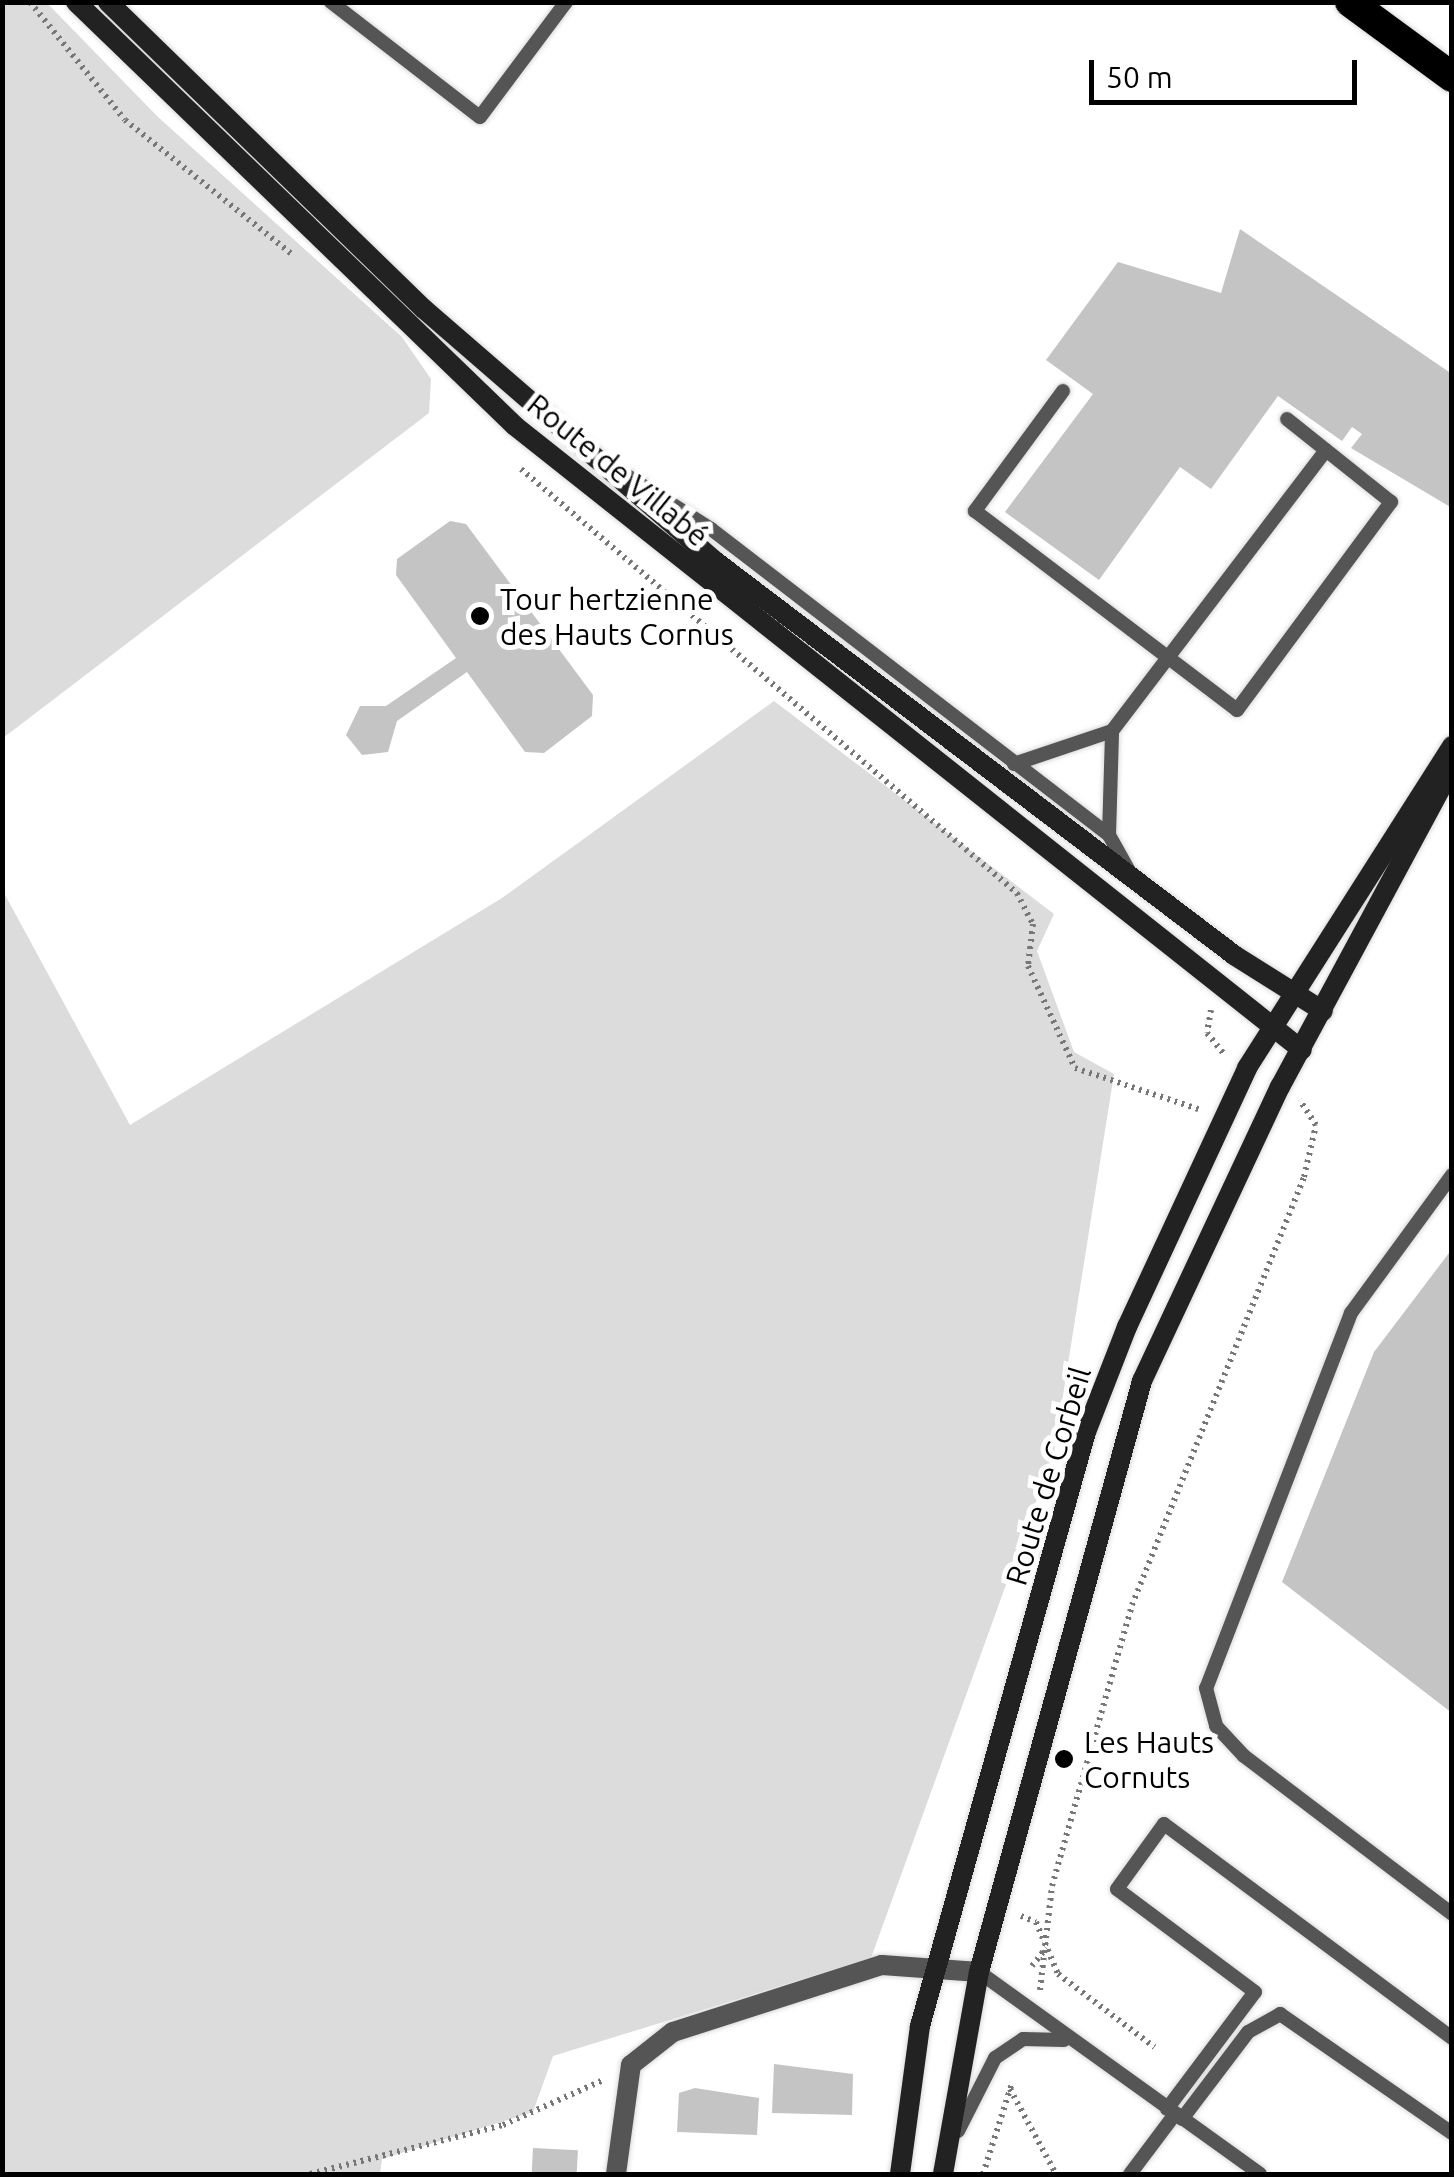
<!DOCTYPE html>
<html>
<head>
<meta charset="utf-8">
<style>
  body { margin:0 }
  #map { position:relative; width:1454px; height:2177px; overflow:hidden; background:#fff; font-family:Ubuntu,sans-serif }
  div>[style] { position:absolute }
  .green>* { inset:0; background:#dcdcdc }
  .building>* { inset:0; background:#c4c4c4; transform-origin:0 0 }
  .path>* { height:6px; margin-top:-3px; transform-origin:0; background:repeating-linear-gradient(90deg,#777 0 2.5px,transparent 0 7.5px) }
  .roads { filter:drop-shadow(0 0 2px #dbdbdb) drop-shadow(0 0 2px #dbdbdb) }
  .lane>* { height:14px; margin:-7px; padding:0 7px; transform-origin:7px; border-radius:7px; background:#555 }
  .street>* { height:20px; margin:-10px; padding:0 10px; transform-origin:10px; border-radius:10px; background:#555 }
  .secondary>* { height:20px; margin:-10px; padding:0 10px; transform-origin:10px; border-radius:10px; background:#222 }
  .highway>* { height:30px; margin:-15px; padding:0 15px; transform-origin:15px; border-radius:15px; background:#000 }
  .dots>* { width:28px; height:28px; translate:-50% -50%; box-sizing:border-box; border:5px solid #fff; border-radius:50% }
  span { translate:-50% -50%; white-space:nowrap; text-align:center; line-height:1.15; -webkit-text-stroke:10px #fff; paint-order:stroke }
  .street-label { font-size:30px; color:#000 }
  .poi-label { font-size:30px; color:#000 }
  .left { translate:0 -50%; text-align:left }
  .frame { position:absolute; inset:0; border:5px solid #000; pointer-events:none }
  .scale { position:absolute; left:1089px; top:60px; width:268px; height:45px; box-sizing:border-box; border:5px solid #000; border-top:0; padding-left:12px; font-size:30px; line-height:35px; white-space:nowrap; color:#000; -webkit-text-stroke:8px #fff; paint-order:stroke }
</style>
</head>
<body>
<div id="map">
  <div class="green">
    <div style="clip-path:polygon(3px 2px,47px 3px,158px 117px,402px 337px,431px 379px,429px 413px,3px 738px)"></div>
    <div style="clip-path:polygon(774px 701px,1054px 914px,1037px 951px,1074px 1052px,1114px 1074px,1054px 1452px,871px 1958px,553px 2056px,533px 2112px,382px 2159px,380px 2174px,3px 2174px,3px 891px,130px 1125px,502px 898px)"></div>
  </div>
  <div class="building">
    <div style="clip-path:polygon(1240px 229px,1452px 374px,1452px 508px,1351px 448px,1362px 434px,1352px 427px,1342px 441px,1278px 396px,1211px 489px,1180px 467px,1099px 580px,1005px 512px,1093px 394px,1046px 360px,1118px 262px,1221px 293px)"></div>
    <div style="clip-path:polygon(450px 521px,466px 524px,593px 695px,592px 716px,544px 753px,525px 752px,467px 672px,397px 721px,388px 752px,362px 755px,346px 735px,360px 706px,386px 706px,456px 658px,396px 575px,397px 559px)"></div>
    <div style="clip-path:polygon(1452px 1249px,1452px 1713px,1282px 1582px,1374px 1352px)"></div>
    <div style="clip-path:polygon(774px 2064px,853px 2074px,852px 2115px,772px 2113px)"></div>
    <div style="clip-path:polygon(695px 2088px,759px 2098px,757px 2135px,677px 2132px,679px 2093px)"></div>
    <div style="left:533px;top:2148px;width:45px;height:26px;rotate:3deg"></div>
  </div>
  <div class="path">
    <div style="left:30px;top:2px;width:151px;rotate:51.2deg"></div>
    <div style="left:125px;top:120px;width:217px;rotate:38.8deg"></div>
    <div style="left:521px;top:469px;width:653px;rotate:40.53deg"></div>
    <div style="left:1017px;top:893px;width:35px;rotate:63deg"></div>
    <div style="left:1033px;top:924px;width:42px;rotate:96.8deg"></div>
    <div style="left:1028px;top:966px;width:112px;rotate:65.3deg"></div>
    <div style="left:1075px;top:1068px;width:130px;rotate:18.4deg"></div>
    <div style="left:1211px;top:1010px;width:23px;rotate:100deg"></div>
    <div style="left:1207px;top:1033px;width:28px;rotate:51deg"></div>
    <div style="left:1021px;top:1916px;width:16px;rotate:22deg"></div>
    <div style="left:1036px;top:1922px;width:56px;rotate:67.1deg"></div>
    <div style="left:1058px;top:1974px;width:121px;rotate:37.2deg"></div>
    <div style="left:1032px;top:1966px;width:23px;rotate:-52deg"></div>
    <div style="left:1040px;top:1990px;width:105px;rotate:-83.4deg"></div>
    <div style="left:1052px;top:1886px;width:292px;rotate:-74.1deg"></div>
    <div style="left:1132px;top:1605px;width:461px;rotate:-68.1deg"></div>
    <div style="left:1304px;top:1177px;width:53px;rotate:-77deg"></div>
    <div style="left:1316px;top:1125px;width:30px;rotate:-123deg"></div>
    <div style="left:1010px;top:2089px;width:97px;rotate:61.6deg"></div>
    <div style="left:310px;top:2174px;width:199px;rotate:-14.2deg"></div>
    <div style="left:503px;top:2125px;width:110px;rotate:-24.2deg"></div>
    <div style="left:983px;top:2174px;width:96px;rotate:-72.3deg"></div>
  </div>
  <div class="roads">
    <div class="lane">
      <div style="left:331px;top:2px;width:188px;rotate:37.7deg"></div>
      <div style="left:480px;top:117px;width:144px;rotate:-53.2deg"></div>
      <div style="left:1063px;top:391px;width:149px;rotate:126.3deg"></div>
      <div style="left:975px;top:511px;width:329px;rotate:37.2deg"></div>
      <div style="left:1237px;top:710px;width:259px;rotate:-53.5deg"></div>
      <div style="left:1391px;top:502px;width:133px;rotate:-141.4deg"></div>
      <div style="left:629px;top:477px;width:97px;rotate:32.4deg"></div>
      <div style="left:711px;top:529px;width:502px;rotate:37.55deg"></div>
      <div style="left:1014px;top:764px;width:103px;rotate:-18.6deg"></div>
      <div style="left:1129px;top:871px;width:41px;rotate:-119.1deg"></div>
      <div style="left:1109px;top:835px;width:104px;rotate:-88.3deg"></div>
      <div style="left:1112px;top:731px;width:353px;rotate:-52.7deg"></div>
      <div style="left:1452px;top:1175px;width:171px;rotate:126.2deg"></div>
      <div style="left:1351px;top:1313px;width:402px;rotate:111.1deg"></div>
      <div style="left:1206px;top:1688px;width:39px;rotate:75deg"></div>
      <div style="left:1216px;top:1726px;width:41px;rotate:47deg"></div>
      <div style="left:1244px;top:1756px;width:261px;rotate:37.2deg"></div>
      <div style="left:979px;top:1972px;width:346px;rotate:35.7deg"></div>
      <div style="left:1167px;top:2109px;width:146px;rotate:-53.1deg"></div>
      <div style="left:1255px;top:1992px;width:172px;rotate:-143.3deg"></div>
      <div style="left:1117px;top:1889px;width:80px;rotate:-54.1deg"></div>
      <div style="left:1164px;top:1824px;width:359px;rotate:36.6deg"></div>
      <div style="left:1182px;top:2119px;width:109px;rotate:-52.8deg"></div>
      <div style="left:1248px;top:2032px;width:37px;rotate:-29deg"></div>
      <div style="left:1280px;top:2014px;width:209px;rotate:34.7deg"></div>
      <div style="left:958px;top:2131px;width:82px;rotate:-63.1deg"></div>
      <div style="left:995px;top:2058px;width:34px;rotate:-34deg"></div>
      <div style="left:1023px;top:2039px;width:41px;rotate:1.4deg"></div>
      <div style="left:1130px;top:2174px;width:75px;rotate:-53.1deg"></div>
    </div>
    <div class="street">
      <div style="left:616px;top:2174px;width:110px;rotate:-82.2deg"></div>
      <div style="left:631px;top:2065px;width:53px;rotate:-38.2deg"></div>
      <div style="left:673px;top:2032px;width:219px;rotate:-17.8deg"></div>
      <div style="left:882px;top:1965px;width:97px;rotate:4.1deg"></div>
    </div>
    <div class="secondary">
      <div style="left:76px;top:2px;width:610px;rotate:44deg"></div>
      <div style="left:515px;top:426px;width:1004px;rotate:38.41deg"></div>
      <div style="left:108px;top:2px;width:441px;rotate:44.2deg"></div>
      <div style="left:424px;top:309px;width:385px;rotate:40.9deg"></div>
      <div style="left:715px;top:561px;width:652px;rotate:37.2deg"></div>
      <div style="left:1234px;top:955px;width:105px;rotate:32.2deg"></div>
      <div style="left:900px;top:2174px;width:149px;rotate:-82.3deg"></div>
      <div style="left:920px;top:2026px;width:617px;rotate:-74.39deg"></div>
      <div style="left:1086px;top:1432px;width:113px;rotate:-68.7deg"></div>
      <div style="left:1127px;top:1327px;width:285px;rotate:-65.1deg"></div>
      <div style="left:1247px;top:1068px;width:382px;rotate:-57.5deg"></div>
      <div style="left:943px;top:2174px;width:205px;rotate:-79.9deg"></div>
      <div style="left:979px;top:1972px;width:613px;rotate:-74.58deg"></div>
      <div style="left:1142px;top:1381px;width:325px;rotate:-64.9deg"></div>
      <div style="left:1280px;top:1087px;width:362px;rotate:-61.7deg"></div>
    </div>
    <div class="highway">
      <div style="left:1350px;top:2px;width:127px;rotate:36.3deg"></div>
    </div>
  </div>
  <div class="dots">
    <div style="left:480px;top:616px;background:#000"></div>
    <div style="left:1064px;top:1759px;background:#000"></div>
  </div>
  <div class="street-label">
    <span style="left:618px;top:470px;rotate:39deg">Route de Villabé</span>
    <span style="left:1048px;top:1476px;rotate:-73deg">Route de Corbeil</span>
  </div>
  <div class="poi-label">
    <span class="left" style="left:500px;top:616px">Tour hertzienne<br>des Hauts Cornus</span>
    <span class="left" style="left:1084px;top:1759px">Les Hauts<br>Cornuts</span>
  </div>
  <div class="frame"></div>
  <div class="scale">50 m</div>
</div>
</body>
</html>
